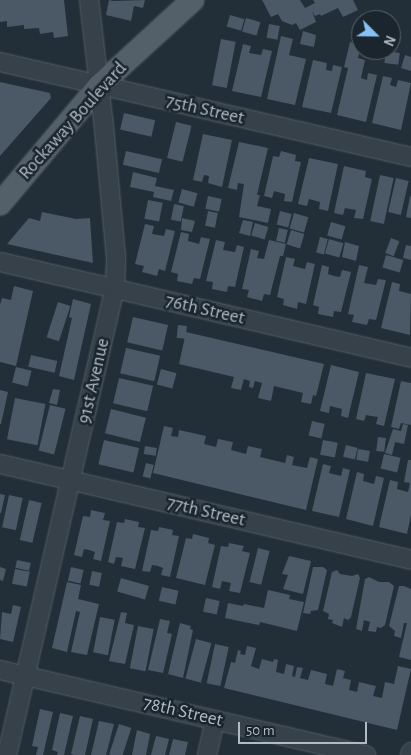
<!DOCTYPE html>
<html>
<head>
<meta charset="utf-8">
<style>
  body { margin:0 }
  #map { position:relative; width:411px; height:755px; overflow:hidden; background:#222f39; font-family:"Alegreya Sans",sans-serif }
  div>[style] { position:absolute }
  .building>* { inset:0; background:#4a5965; transform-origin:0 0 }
  .roads { filter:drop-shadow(0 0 1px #535e67) drop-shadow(0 0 1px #535e67) }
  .minor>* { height:18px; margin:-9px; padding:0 9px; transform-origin:9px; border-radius:9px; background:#36414a }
  .major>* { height:22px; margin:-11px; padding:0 11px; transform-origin:11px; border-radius:11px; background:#53606a }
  span { translate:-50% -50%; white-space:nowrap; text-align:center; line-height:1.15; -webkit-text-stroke:5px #1b252e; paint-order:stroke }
  .street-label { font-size:19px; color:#b0bbc6 }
  .north { position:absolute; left:351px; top:10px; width:50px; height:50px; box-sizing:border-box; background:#1b252e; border:1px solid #57616b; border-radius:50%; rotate:113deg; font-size:14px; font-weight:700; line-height:20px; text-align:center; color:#b0bbc6 }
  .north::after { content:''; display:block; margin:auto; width:18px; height:22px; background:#86c0f5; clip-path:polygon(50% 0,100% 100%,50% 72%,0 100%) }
  .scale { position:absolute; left:238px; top:722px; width:129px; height:22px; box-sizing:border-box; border:2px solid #b0bbc6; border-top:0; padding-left:6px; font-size:15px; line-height:18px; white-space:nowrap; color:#b0bbc6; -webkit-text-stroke:4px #1b252e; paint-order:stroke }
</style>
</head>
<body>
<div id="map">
  <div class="building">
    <div style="clip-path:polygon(0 0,64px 0,68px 36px,54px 38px,53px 32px,40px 34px,39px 28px,24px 29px,24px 25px,7px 27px,7px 21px,0 22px)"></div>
    <div style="clip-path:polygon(109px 0,113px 1px,145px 0,143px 8px,134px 6px,131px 21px,106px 15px)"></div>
    <div style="clip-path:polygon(262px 0,300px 0,305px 8px,315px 3px,313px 0,353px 0,358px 10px,343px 17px,338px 8px,321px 16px,320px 14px,315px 16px,312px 11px,316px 22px,300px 30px,296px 23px,292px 25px,282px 21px,278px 14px,271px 17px)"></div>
    <div style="left:230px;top:15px;width:15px;height:12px;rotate:16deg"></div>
    <div style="left:246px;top:18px;width:15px;height:14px;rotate:16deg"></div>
    <div style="left:269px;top:24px;width:11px;height:14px;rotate:10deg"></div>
    <div style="clip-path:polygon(303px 31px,316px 35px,314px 47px,300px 44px)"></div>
    <div style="clip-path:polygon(281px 36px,293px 39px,289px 55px,306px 59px,295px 105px,267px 99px)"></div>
    <div style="left:221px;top:39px;width:15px;height:47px;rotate:11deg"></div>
    <div style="clip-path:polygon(350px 42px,361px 45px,358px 58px,365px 60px,361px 78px,367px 80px,368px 73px,377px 75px,366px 122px,337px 115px,348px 68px,344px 67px)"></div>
    <div style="clip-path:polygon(243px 44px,251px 46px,249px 53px,261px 55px,263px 49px,272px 51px,261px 97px,232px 91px)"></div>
    <div style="left:386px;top:51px;width:14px;height:12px;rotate:8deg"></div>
    <div style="clip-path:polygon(405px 55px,411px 57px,411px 71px,401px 68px)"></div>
    <div style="clip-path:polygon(313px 60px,327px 63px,326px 70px,332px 71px,333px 65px,342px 67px,331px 113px,302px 107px)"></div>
    <div style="clip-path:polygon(383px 76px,392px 78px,390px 85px,396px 87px,398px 80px,411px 83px,401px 130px,372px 123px)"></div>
    <div style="clip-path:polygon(0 82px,50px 93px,51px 98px,0 156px)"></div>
    <div style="left:124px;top:113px;width:32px;height:17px;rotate:13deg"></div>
    <div style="left:176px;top:122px;width:16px;height:37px;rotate:14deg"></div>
    <div style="clip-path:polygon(203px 134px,232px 140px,222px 187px,208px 183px,209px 176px,204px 175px,202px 182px,193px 180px)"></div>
    <div style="clip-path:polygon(239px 142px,268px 148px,257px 195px,260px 195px,257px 206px,271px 209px,268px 223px,239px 217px,244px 184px,238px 183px,237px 190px,228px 188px)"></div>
    <div style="left:126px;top:151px;width:37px;height:14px;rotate:13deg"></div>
    <div style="clip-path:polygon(281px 151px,296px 155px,295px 161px,301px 162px,292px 202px,284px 201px,285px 194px,274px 191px,272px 198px,264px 196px,273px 156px,279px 157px)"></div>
    <div style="clip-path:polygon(309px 158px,338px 164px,328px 211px,319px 209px,320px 202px,309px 199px,307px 206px,298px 204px)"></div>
    <div style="clip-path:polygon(344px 166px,366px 171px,365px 177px,372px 179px,363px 219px,354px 218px,356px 210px,350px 209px,345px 208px,343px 215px,334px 213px)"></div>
    <div style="clip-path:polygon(133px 172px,157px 178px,155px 186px,174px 190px,171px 201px,153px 197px,154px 192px,130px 187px)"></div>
    <div style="left:380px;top:175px;width:14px;height:47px;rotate:12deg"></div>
    <div style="left:396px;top:178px;width:13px;height:35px;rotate:13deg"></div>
    <div style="left:182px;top:189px;width:16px;height:14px;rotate:15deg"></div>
    <div style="left:208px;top:196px;width:14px;height:13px;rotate:12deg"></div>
    <div style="clip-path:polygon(410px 196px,411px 197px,411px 218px,406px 217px)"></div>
    <div style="left:148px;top:200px;width:15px;height:19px;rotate:11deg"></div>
    <div style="left:174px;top:204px;width:10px;height:16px;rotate:11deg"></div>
    <div style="left:208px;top:211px;width:10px;height:15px;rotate:11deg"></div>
    <div style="left:280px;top:211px;width:12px;height:14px;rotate:14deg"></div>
    <div style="clip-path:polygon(42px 212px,76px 219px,90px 218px,93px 263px,7px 244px,29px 218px,40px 221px)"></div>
    <div style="left:294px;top:213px;width:15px;height:16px;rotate:16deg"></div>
    <div style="clip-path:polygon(182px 218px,195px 221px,192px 232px,181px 230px)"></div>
    <div style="clip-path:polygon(243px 220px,253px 222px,250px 236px,239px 233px)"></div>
    <div style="left:331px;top:222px;width:15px;height:14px;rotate:16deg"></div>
    <div style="left:255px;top:223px;width:14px;height:13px;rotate:17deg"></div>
    <div style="clip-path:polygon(145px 224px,154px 226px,152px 234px,164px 236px,166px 229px,175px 231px,165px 271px,159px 269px,157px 276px,142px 272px,144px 266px,135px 264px)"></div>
    <div style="left:279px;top:228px;width:9px;height:13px;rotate:13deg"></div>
    <div style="left:291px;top:230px;width:14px;height:15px;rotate:17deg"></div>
    <div style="clip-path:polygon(181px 232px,189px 234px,188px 241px,199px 244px,201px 237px,210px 239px,200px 279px,194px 278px,192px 284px,177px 281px,178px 274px,171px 272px)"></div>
    <div style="left:320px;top:237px;width:8px;height:16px;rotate:14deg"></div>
    <div style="left:391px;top:238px;width:9px;height:16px;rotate:21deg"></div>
    <div style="left:329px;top:239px;width:15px;height:15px;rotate:16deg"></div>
    <div style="clip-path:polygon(216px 240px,225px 242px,223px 250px,235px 252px,237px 245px,244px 247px,235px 287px,228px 286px,227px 292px,212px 289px,213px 282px,206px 281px)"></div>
    <div style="clip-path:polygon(269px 240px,286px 244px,283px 256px,280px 256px,270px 295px,264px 294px,262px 301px,247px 297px,249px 290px,242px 289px,251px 249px,259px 251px,257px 258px,264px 259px)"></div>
    <div style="clip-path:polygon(345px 242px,359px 246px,356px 261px,342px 257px)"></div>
    <div style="clip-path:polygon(406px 245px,411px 246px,411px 260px,403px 258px)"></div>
    <div style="left:386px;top:255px;width:18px;height:13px;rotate:16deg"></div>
    <div style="clip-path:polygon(286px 257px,295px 259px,293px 266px,305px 269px,307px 262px,315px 264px,306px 304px,298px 302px,297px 309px,283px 305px,284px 299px,277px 297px)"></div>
    <div style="clip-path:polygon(322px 265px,329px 267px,328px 274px,334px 276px,340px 277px,342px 270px,351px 272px,341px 312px,334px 311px,333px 317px,318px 314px,319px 307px,313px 305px)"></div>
    <div style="clip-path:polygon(359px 265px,368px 267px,364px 283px,376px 285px,378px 279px,386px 280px,376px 320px,369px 319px,367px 325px,352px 322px,354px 315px,348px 314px)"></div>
    <div style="clip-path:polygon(392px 282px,400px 284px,399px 291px,411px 294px,410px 335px,381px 328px)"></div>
    <div style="clip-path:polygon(14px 286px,33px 291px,16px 366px,0 362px,0 305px,2px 298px,11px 300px)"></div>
    <div style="clip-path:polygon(73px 299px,91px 304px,74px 380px,59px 376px,72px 318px,69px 317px)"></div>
    <div style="left:58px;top:302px;width:13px;height:37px;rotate:18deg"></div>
    <div style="left:133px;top:317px;width:36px;height:26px;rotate:13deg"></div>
    <div style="left:178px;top:325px;width:9px;height:13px;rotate:6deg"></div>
    <div style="clip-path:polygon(186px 332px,324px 364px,316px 396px,313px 395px,311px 404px,301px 402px,303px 393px,274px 386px,271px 401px,258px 398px,262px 383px,255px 381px,253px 388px,249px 387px,250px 381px,244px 379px,241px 390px,231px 388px,234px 377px,179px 364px)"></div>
    <div style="left:126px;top:348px;width:35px;height:26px;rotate:13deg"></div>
    <div style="left:31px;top:355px;width:27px;height:12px;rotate:13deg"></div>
    <div style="clip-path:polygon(331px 365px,359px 372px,348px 418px,341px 416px,342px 409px,330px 406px,329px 413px,320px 411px)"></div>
    <div style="left:16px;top:367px;width:16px;height:16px;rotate:14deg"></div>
    <div style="left:161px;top:369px;width:16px;height:16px;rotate:15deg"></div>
    <div style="clip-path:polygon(366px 373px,395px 379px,384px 426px,376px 424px,378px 417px,371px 416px,366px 415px,364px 421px,356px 419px)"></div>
    <div style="left:119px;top:378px;width:35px;height:26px;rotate:13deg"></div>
    <div style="clip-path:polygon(401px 381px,411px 383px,411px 425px,401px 423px,399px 429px,391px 427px)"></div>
    <div style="clip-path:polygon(53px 389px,60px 390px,57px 405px,49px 403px)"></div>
    <div style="clip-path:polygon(0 390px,8px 392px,1px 424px,0 424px)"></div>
    <div style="left:15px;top:398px;width:31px;height:42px;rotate:11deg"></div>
    <div style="left:50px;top:405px;width:16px;height:47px;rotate:14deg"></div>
    <div style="left:111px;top:409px;width:36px;height:25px;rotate:14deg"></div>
    <div style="left:312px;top:421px;width:13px;height:15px;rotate:13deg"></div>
    <div style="clip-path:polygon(403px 424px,408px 425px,404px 444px,395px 442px,392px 455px,385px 453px,393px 429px,401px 431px)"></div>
    <div style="clip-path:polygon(164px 426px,173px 428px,171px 436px,178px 437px,179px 430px,206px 436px,204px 444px,216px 447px,218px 439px,233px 442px,231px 450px,246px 454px,248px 446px,257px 448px,262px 449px,260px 457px,285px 463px,287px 455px,294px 457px,292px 465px,307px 468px,310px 457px,318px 459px,306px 510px,153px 473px)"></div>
    <div style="left:378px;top:437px;width:8px;height:14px;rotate:7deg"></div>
    <div style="left:104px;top:440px;width:36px;height:25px;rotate:13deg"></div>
    <div style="left:323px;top:440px;width:15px;height:15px;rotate:11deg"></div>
    <div style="left:346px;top:445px;width:12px;height:12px;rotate:14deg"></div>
    <div style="left:145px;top:446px;width:12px;height:8px;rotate:9deg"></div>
    <div style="left:358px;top:449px;width:12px;height:11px;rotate:9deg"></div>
    <div style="left:384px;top:454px;width:17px;height:15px;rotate:13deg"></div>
    <div style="clip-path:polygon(408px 460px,411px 460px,411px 515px,407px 534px,379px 527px,390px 480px,398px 482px,397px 489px,408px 492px,410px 483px,404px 482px)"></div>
    <div style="left:146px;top:463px;width:8px;height:14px;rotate:14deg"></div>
    <div style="clip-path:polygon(323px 464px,331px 466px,329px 473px,341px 476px,343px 468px,350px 470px,339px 517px,312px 511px)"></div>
    <div style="clip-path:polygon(357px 472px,364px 474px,363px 481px,374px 484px,376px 476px,384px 478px,373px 526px,346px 519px)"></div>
    <div style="clip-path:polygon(0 494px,5px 495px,1px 513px,0 513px)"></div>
    <div style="left:9px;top:495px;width:14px;height:33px;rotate:12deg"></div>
    <div style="left:29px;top:500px;width:13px;height:41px;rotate:13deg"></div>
    <div style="clip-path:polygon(91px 510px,105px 513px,103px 520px,110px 521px,101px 561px,93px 559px,95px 552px,89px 550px,84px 549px,82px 557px,74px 555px,83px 516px,90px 517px)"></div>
    <div style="clip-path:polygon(125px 519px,139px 522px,138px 527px,145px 528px,135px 569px,121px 566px,123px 558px,116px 557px,114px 564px,108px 562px,117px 522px,124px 523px)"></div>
    <div style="clip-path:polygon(159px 527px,173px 530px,172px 535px,179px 536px,170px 577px,161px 575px,163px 568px,158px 566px,152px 565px,150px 572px,142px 571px,151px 530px,158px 531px)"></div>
    <div style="clip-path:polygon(193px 534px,209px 538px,208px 543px,215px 545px,205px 585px,176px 578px,186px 538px,192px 539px)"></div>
    <div style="clip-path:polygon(229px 543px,244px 546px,242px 551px,250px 553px,240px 593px,229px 591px,231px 583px,222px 581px,220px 589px,212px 587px,221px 546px,228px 547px)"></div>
    <div style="left:258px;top:548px;width:12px;height:35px;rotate:14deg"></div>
    <div style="clip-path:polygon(289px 556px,311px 561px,303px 594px,283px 589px,288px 575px,282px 574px)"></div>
    <div style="left:17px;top:560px;width:14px;height:8px;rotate:12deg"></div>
    <div style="clip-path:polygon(0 567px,6px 569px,3px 581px,0 580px)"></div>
    <div style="left:71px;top:567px;width:13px;height:14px;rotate:13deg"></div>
    <div style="clip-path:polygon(313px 567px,323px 567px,327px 570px,318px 610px,311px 611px,310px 614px,303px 613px)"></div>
    <div style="left:15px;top:569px;width:15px;height:15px;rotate:11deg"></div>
    <div style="clip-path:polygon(337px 570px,340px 574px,352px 576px,358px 574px,360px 578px,351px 617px,348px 620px,344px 618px,342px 627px,332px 623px,333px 620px,328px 619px,329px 614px,323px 611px,332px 572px)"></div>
    <div style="left:92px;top:571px;width:10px;height:14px;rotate:11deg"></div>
    <div style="clip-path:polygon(369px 577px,379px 582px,389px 582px,394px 586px,385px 625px,381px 628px,377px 627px,376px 632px,368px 631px,370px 622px,364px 620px,362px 631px,356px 629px,365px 579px)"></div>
    <div style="left:121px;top:578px;width:29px;height:14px;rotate:16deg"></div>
    <div style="clip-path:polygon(67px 582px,81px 585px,78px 599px,99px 604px,87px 655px,71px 652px,80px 612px,76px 611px,67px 652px,52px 648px)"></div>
    <div style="clip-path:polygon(399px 586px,404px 586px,411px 589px,411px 660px,399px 657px,407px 623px,404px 623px,401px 638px,394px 636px,395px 631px,389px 626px)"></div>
    <div style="left:162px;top:587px;width:17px;height:14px;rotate:13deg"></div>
    <div style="clip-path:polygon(268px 590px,290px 595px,289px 599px,304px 602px,297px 631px,260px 622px,259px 625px,225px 618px,228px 603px,243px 606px,244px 604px,264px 608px)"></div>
    <div style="left:206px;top:598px;width:14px;height:14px;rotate:12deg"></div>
    <div style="clip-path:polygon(13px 605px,21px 607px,13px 642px,0 639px,2px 612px,11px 614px)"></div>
    <div style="clip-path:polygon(121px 612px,127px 613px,125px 623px,134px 625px,125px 664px,109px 661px)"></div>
    <div style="left:100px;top:617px;width:15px;height:36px;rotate:11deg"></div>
    <div style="clip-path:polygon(160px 619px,170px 621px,167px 633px,172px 634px,163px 673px,148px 670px)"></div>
    <div style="clip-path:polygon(180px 623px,191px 626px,190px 629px,193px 630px,183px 678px,168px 674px)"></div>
    <div style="left:138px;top:626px;width:16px;height:43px;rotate:11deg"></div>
    <div style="left:196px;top:639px;width:16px;height:41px;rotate:15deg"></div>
    <div style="left:215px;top:644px;width:14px;height:40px;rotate:12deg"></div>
    <div style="clip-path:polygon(247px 646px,256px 648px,251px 666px,259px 669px,262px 659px,273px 662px,274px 659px,278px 660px,276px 672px,284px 674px,286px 664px,294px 666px,292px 676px,295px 677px,297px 667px,303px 668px,300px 678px,308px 680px,311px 670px,327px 674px,325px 684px,333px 686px,337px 669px,345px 671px,343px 678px,351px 680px,349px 690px,357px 692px,359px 682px,376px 686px,373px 696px,382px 698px,385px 682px,394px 684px,398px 666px,411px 669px,397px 730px,224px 688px,231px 662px,235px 663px,238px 650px,241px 651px,240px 654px,245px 655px)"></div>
    <div style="clip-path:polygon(40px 709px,53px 712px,43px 755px,36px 755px,38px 747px,32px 746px)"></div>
    <div style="clip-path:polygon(60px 713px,73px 716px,64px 755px,57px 755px,58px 752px,52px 750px)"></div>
    <div style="clip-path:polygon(80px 716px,93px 719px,85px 755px,74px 755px,71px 754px)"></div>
    <div style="clip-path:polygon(99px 721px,114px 724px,106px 755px,91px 755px)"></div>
    <div style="left:119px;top:724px;width:13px;height:32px;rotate:18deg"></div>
    <div style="clip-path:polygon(137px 730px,150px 734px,146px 755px,132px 755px)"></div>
    <div style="clip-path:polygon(156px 736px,169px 739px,165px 755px,151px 755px)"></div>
    <div style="clip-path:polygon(173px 739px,188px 742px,185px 755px,169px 755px)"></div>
  </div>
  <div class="roads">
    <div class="minor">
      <div style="left:0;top:62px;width:422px;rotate:13deg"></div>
      <div style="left:0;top:262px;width:422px;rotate:13.1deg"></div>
      <div style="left:0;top:464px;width:422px;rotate:13.1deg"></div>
      <div style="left:0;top:670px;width:376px;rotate:13.1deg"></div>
      <div style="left:7px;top:755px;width:478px;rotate:-77deg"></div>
      <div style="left:115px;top:289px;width:32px;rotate:-88deg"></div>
      <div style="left:116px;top:257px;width:131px;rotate:-95.3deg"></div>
      <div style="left:104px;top:127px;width:128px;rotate:-96.7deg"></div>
      <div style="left:207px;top:755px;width:36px;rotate:-77deg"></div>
      <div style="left:410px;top:755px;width:3px;rotate:-72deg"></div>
    </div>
    <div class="major">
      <div style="left:0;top:204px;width:154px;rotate:-50deg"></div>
      <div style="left:99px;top:86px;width:127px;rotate:-42.5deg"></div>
    </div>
  </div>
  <div class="street-label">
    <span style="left:205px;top:110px;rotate:13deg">75th Street</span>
    <span style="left:73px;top:121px;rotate:-48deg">Rockaway Boulevard</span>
    <span style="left:205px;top:310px;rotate:13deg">76th Street</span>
    <span style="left:94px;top:381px;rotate:-77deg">91st Avenue</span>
    <span style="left:206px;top:512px;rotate:13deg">77th Street</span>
    <span style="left:183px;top:712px;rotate:13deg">78th Street</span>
  </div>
  <div class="north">N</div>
  <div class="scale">50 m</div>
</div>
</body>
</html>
